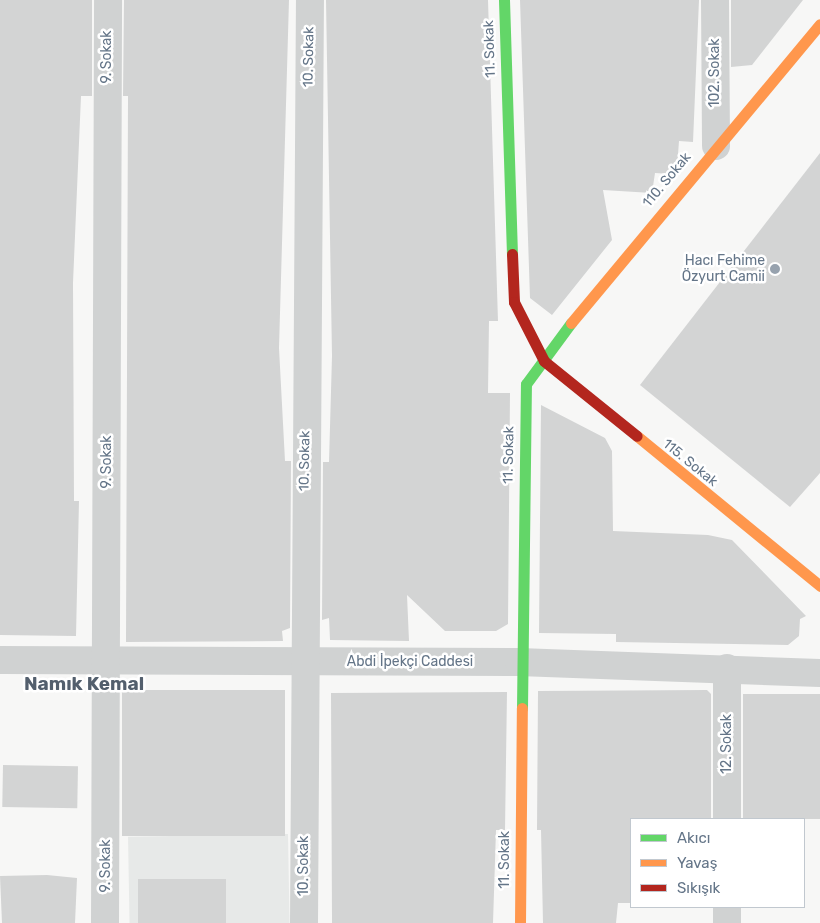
<!DOCTYPE html>
<html>
<head>
<meta charset="utf-8">
<style>
  body { margin:0 }
  #map { position:relative; width:820px; height:923px; overflow:hidden; background:#f7f7f6; font-family:Rubik,sans-serif }
  div>[style] { position:absolute }
  .built>* { inset:0; background:#e7e9e8; transform-origin:0 0 }
  .building>* { inset:0; background:#d3d4d4; transform-origin:0 0 }
  .street>* { height:28px; margin:-14px; padding:0 14px; transform-origin:14px; border-radius:14px; background:#d0d2d2 }
  .fast>* { height:11px; margin:-5.5px; padding:0 5.5px; transform-origin:5.5px; border-radius:5.5px; background:#63d668 }
  .slow>* { height:11px; margin:-5.5px; padding:0 5.5px; transform-origin:5.5px; border-radius:5.5px; background:#ff974d }
  .jam>* { height:11px; margin:-5.5px; padding:0 5.5px; transform-origin:5.5px; border-radius:5.5px; background:#b3261e }
  .dots>* { width:14px; height:14px; translate:-50% -50%; box-sizing:border-box; border:2px solid #fff; border-radius:50% }
  span { translate:-50% -50%; white-space:nowrap; text-align:center; line-height:1.15; -webkit-text-stroke:5px #fff; paint-order:stroke }
  .street-label { font-size:14px; color:#647588 }
  .poi-label { font-size:14px; color:#647588 }
  .right { translate:-100% -50%; text-align:right }
  .district-label { font-size:19px; color:#535f6d; font-weight:700 }
  .legend { position:absolute; left:630px; top:818px; width:175px; height:90px; box-sizing:border-box; background:#fff; border:1px solid #c1c8cf; margin:0; padding:6px 9px; list-style:none; font-size:15px; color:#647588 }
  .legend li { display:flex; align-items:center; gap:10px; height:25px }
  .legend b { width:25px; border:1px solid #c1c8cf }
</style>
</head>
<body>
<div id="map">
  <div class="built">
    <div style="left:288px;top:834px;width:89px;height:160px;rotate:89deg"></div>
  </div>
  <div class="building">
    <div style="clip-path:polygon(0 0,92px 0,92px 96px,81px 96px,73px 283px,74px 501px,79px 501px,76px 636px,0 635px)"></div>
    <div style="clip-path:polygon(124px 0,289px 0,279px 348px,285px 461px,291px 461px,290px 628px,282px 631px,283px 641px,126px 642px,128px 96px,123px 96px)"></div>
    <div style="clip-path:polygon(326px 0,488px 0,498px 321px,489px 321px,488px 393px,510px 393px,508px 624px,496px 631px,445px 631px,407px 595px,409px 641px,330px 640px,329px 618px,322px 620px,323px 462px,329px 462px,332px 356px)"></div>
    <div style="clip-path:polygon(520px 0,699px 0,693px 142px,679px 141px,677px 168px,672px 174px,655px 173px,652px 193px,603px 190px,612px 240px,552px 315px,530px 298px)"></div>
    <div style="clip-path:polygon(731px 0,803px 0,752px 65px,731px 67px)"></div>
    <div style="clip-path:polygon(820px 153px,820px 473px,790px 507px,640px 385px)"></div>
    <div style="clip-path:polygon(541px 405px,605px 438px,612px 451px,613px 531px,708px 535px,732px 540px,806px 616px,800px 619px,799px 636px,788px 645px,616px 642px,616px 634px,539px 633px)"></div>
    <div style="left:122px;top:690px;width:163px;height:146px"></div>
    <div style="clip-path:polygon(707px 690px,711px 694px,711px 819px,631px 819px,631px 903px,618px 903px,616px 923px,543px 923px,541px 830px,537px 830px,538px 691px)"></div>
    <div style="clip-path:polygon(507px 692px,505px 830px,496px 830px,493px 923px,332px 923px,331px 693px)"></div>
    <div style="left:743px;top:694px;width:77px;height:125px"></div>
    <div style="left:3px;top:765px;width:75px;height:42px;rotate:1deg"></div>
    <div style="clip-path:polygon(47px 875px,77px 878px,75px 923px,2px 923px,0 876px)"></div>
    <div style="left:138px;top:879px;width:88px;height:44px"></div>
  </div>
  <div class="street">
    <div style="left:715px;top:0;width:146px;rotate:89.6deg"></div>
    <div style="left:0;top:660px;width:519px;rotate:0.22deg"></div>
    <div style="left:519px;top:662px;width:301px;rotate:2.1deg"></div>
    <div style="left:727px;top:819px;width:151px;rotate:-90deg"></div>
    <div style="left:105px;top:923px;width:923px;rotate:-89.81deg"></div>
    <div style="left:304px;top:923px;width:923px;rotate:-89.63deg"></div>
    <div style="left:727px;top:923px;width:16px;rotate:-90deg"></div>
  </div>
  <div class="fast">
    <div style="left:504px;top:0;width:254px;rotate:88.2deg"></div>
    <div style="left:522px;top:708px;width:324px;rotate:-89.3deg"></div>
    <div style="left:526px;top:384px;width:76px;rotate:-53.6deg"></div>
  </div>
  <div class="slow">
    <div style="left:571px;top:323px;width:389px;rotate:-50.2deg"></div>
    <div style="left:637px;top:436px;width:237px;rotate:39.3deg"></div>
    <div style="left:520px;top:923px;width:215px;rotate:-89.5deg"></div>
  </div>
  <div class="jam">
    <div style="left:512px;top:254px;width:48px;rotate:87.6deg"></div>
    <div style="left:514px;top:302px;width:66px;rotate:63deg"></div>
    <div style="left:544px;top:361px;width:119px;rotate:38.9deg"></div>
  </div>
  <div class="dots">
    <div style="left:775px;top:269px;background:#97a2ae"></div>
  </div>
  <div class="street-label">
    <span style="left:490px;top:49px;rotate:-92deg">11. Sokak</span>
    <span style="left:107px;top:57px;rotate:-90deg">9. Sokak</span>
    <span style="left:309px;top:57px;rotate:-89deg">10. Sokak</span>
    <span style="left:715px;top:73px;rotate:-90deg">102. Sokak</span>
    <span style="left:667px;top:180px;rotate:-50deg">110. Sokak</span>
    <span style="left:509px;top:455px;rotate:-89deg">11. Sokak</span>
    <span style="left:305px;top:461px;rotate:-89deg">10. Sokak</span>
    <span style="left:107px;top:462px;rotate:-90deg">9. Sokak</span>
    <span style="left:690px;top:463px;rotate:39deg">115. Sokak</span>
    <span style="left:410px;top:662px">Abdi İpekçi Caddesi</span>
    <span style="left:727px;top:744px;rotate:-90deg">12. Sokak</span>
    <span style="left:505px;top:860px;rotate:-90deg">11. Sokak</span>
    <span style="left:106px;top:866px;rotate:-90deg">9. Sokak</span>
    <span style="left:304px;top:866px;rotate:-90deg">10. Sokak</span>
  </div>
  <div class="poi-label">
    <span class="right" style="left:765px;top:269px">Hacı Fehime<br>Özyurt Camii</span>
  </div>
  <div class="district-label">
    <span style="left:84px;top:684px">Namık Kemal</span>
  </div>
  <ul class="legend">
  <li><b style="height:6px;background:#63d668"></b>Akıcı</li>
  <li><b style="height:6px;background:#ff974d"></b>Yavaş</li>
  <li><b style="height:6px;background:#b3261e"></b>Sıkışık</li>
  </ul>
</div>
</body>
</html>
